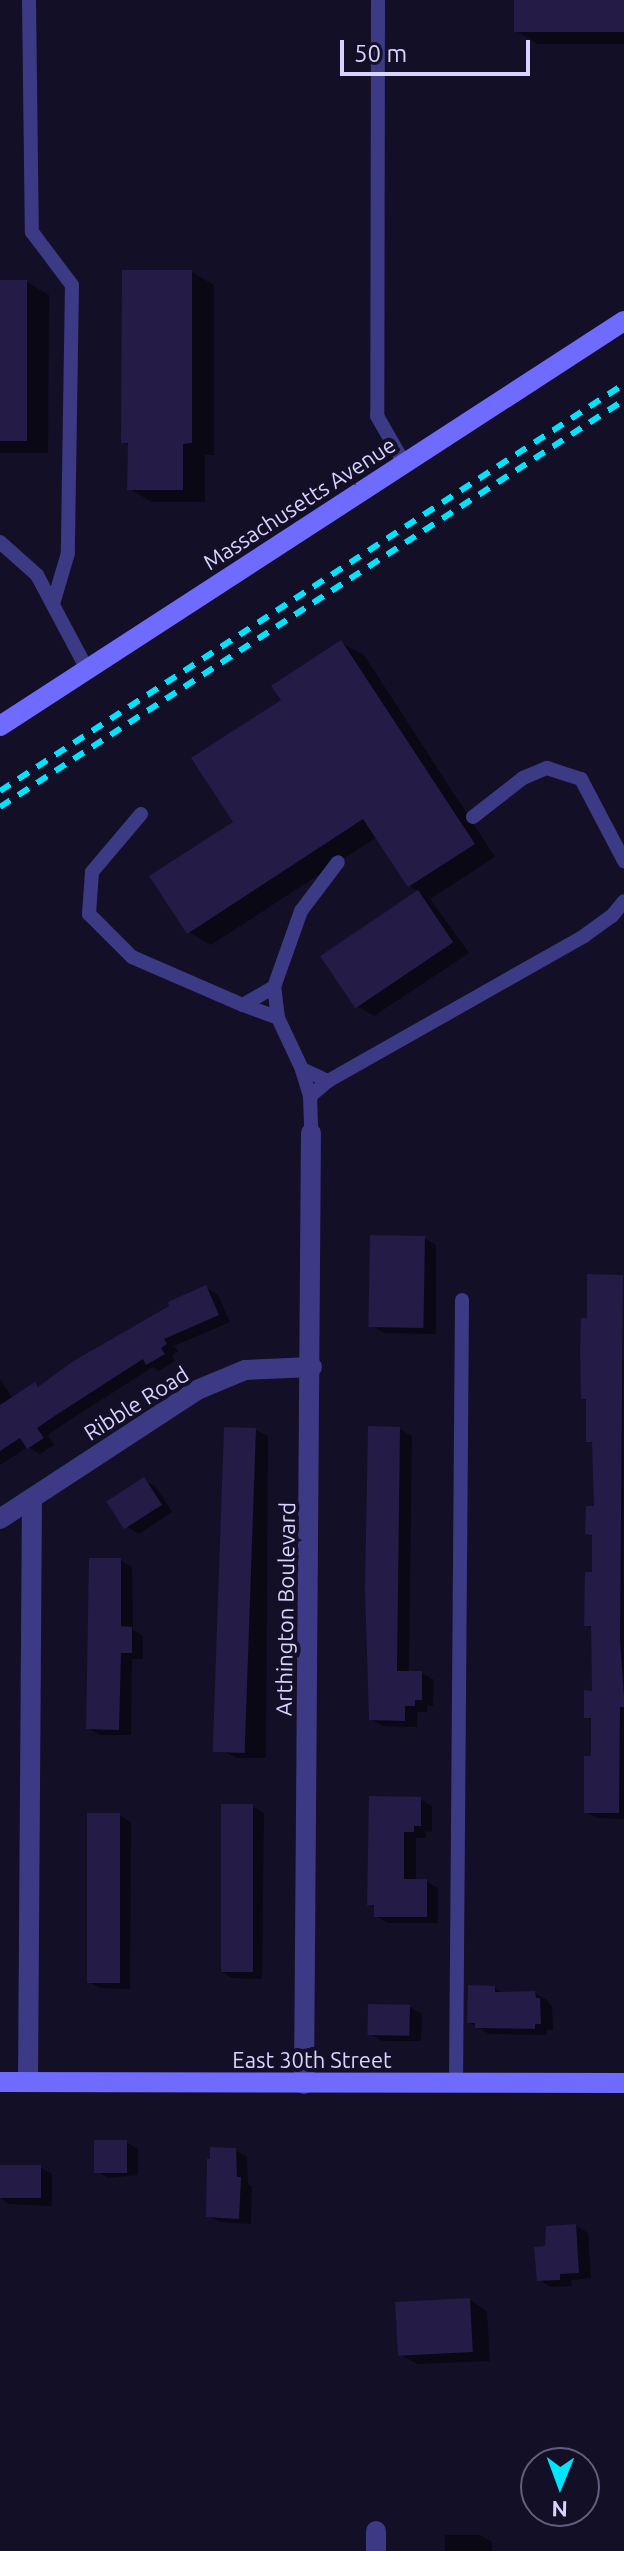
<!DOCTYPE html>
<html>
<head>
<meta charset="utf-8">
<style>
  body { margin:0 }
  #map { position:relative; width:624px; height:2551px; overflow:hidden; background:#130f26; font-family:Ubuntu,sans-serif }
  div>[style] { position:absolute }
  .shadow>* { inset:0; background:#0007 }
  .building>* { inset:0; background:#241b47; transform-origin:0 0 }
  .lane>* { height:14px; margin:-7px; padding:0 7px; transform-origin:7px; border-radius:7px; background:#3d3a85 }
  .street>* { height:20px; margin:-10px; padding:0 10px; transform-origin:10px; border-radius:10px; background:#3d3a85 }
  .secondary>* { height:20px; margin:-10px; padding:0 10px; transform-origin:10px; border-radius:10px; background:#6f6bff }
  .rail>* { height:6px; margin-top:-3px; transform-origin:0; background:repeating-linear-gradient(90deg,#00e5ff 0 12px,transparent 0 22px) }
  span { translate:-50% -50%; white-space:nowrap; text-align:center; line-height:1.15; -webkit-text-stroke:8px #130f26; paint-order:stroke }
  .street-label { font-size:22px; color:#d9d4ff }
  .north { position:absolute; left:520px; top:2447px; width:80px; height:80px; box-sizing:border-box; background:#130f26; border:2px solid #625e7d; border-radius:50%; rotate:181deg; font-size:22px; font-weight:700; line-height:32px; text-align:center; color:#d9d4ff }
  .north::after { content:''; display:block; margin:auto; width:28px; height:36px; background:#00e5ff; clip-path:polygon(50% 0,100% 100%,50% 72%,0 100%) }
  .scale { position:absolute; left:340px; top:40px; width:190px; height:36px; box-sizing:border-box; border:4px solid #d9d4ff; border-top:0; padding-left:10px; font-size:24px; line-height:28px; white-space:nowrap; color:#d9d4ff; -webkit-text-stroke:6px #130f26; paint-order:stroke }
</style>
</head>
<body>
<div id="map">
  <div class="shadow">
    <div style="clip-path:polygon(516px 0,624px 0,624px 44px,538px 44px,516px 31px)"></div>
    <div style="clip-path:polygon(192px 272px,214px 285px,214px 455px,205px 455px,205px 502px,152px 502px,129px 489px,130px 446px,123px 442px)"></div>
    <div style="clip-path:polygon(0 282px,27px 282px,49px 295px,48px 453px,0 453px)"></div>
    <div style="clip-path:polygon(341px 643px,364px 655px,495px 857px,430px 899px,469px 953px,374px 1016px,357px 1006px,323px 956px,420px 892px,409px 886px,377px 837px,211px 945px,189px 932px,284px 700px)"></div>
    <div style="clip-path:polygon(424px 1238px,436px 1245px,436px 1334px,384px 1333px,372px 1326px)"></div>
    <div style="clip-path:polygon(623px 1277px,624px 1819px,598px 1818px,586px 1812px,593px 1758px,593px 1721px,586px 1717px,594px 1693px,593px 1629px,586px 1625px,594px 1574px,594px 1537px,587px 1533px,596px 1508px,594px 1444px,588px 1441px,588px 1401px,583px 1398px,589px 1320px)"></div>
    <div style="clip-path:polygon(206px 1288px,218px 1295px,230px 1322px,174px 1346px,178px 1351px,172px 1355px,175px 1361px,159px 1371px,153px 1367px,68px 1421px,48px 1435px,54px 1445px,40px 1454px,28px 1447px,0 1465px,0 1379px,13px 1399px,35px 1385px,41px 1388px)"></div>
    <div style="clip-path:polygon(400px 1429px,412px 1436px,409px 1673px,422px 1673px,434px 1680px,433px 1706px,427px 1705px,427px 1712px,417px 1712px,417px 1727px,383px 1726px,371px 1719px)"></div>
    <div style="clip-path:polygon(256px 1430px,268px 1436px,266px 1758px,236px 1758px,224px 1751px)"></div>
    <div style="clip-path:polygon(144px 1480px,156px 1487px,172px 1512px,139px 1534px,127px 1527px)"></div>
    <div style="clip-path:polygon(120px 1560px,132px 1567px,133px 1630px,143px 1636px,143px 1659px,132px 1659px,131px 1735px,100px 1735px,88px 1728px)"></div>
    <div style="clip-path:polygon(371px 1798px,420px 1799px,432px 1806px,432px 1832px,425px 1831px,426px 1838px,416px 1838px,416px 1881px,426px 1881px,438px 1888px,438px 1923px,388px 1923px,376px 1916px,376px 1908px,369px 1904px)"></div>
    <div style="clip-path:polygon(252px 1806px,264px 1813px,262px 1979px,232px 1978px,220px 1971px)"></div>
    <div style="clip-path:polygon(119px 1815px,131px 1822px,130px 1989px,100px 1988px,88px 1982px)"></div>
    <div style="clip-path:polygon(494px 1988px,505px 1994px,535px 1993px,547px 2000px,552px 2007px,553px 2030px,547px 2030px,547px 2035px,489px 2034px,469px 2022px)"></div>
    <div style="clip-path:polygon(410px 2007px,422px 2014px,421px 2041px,382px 2041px,370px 2034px)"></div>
    <div style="clip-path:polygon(126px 2142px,138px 2149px,138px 2175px,108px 2178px,96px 2171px)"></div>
    <div style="clip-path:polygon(235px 2150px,247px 2157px,248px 2184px,252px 2186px,251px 2224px,220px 2222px,208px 2216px)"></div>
    <div style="clip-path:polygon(0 2167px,40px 2167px,52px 2174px,52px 2206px,9px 2204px,0 2198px)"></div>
    <div style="clip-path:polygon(576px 2226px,588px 2233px,591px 2278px,571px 2280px,572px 2286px,551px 2287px,539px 2280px,547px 2248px)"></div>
    <div style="clip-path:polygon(470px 2300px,487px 2311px,490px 2361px,417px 2364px,399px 2354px)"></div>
    <div style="clip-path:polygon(445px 2535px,480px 2535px,492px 2542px,492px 2551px,445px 2551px)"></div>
  </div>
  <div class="building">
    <div style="left:514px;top:0;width:110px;height:32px"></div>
    <div style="clip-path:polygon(122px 270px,192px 270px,192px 443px,183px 444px,183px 490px,127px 490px,128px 443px,121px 443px)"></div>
    <div style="left:0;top:280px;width:27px;height:161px"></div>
    <div style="clip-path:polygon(341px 640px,475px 844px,408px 887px,363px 819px,187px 934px,149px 876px,233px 822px,191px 758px,281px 700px,271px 686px)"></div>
    <div style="left:418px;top:890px;width:63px;height:118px;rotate:56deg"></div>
    <div style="left:370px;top:1235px;width:55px;height:92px;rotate:1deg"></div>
    <div style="clip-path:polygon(587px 1274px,623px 1275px,620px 1640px,624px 1697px,624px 1707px,620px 1707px,619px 1813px,584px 1813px,584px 1756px,591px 1756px,591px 1718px,584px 1718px,584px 1690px,592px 1691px,591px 1626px,584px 1626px,585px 1572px,592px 1572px,592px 1535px,585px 1534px,586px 1506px,594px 1506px,592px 1442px,586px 1442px,586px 1399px,581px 1399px,580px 1352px,581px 1318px,587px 1318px)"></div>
    <div style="clip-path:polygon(206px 1285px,219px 1315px,164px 1339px,167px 1344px,161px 1348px,165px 1354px,146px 1365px,143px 1359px,56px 1415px,37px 1428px,44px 1438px,27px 1449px,20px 1438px,0 1451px,0 1405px,35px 1382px,38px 1387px,72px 1362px,169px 1306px,168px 1302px)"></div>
    <div style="clip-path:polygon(368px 1426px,400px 1427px,397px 1671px,422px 1671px,422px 1700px,415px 1700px,415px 1706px,405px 1706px,405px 1721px,369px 1720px,365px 1588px)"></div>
    <div style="left:224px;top:1427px;width:32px;height:325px;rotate:2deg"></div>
    <div style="left:144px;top:1477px;width:33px;height:45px;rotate:57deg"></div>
    <div style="clip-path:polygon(89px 1558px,121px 1558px,121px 1626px,132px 1627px,132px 1653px,121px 1653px,119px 1730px,86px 1729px)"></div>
    <div style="clip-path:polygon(369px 1796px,421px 1797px,421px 1826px,414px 1826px,414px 1832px,404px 1832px,404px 1879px,427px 1879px,427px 1917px,374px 1917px,374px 1905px,367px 1905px)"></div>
    <div style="left:221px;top:1804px;width:32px;height:168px"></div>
    <div style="left:87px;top:1813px;width:33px;height:170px"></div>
    <div style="clip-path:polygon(468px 1985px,495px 1986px,495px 1992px,535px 1991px,536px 1998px,540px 1998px,541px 2024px,535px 2024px,535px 2029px,475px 2028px,475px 2023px,467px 2023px)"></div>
    <div style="left:368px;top:2004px;width:42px;height:31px;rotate:1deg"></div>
    <div style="left:94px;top:2140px;width:33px;height:33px"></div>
    <div style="clip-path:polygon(210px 2147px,236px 2148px,237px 2177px,241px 2177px,239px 2219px,206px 2217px,207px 2159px,210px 2159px)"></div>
    <div style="left:0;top:2165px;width:41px;height:33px"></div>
    <div style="clip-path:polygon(576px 2224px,579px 2273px,560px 2274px,560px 2280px,537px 2281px,534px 2247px,545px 2246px,546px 2226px)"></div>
    <div style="left:470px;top:2298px;width:54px;height:75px;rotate:87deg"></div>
  </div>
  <div class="lane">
    <div style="left:29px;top:0;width:232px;rotate:89.3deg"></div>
    <div style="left:32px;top:232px;width:66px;rotate:53deg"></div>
    <div style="left:72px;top:285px;width:268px;rotate:90.9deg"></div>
    <div style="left:68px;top:553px;width:53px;rotate:106.4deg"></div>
    <div style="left:378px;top:0;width:416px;rotate:90.1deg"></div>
    <div style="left:377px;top:416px;width:54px;rotate:60.1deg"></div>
    <div style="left:0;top:542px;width:50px;rotate:41.7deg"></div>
    <div style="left:37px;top:575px;width:106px;rotate:62deg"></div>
    <div style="left:141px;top:814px;width:76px;rotate:130.2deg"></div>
    <div style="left:92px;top:872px;width:42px;rotate:94.1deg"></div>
    <div style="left:89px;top:914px;width:61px;rotate:45deg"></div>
    <div style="left:132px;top:957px;width:121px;rotate:23.4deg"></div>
    <div style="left:473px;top:817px;width:63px;rotate:-38deg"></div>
    <div style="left:523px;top:778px;width:26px;rotate:-23deg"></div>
    <div style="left:547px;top:768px;width:36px;rotate:18deg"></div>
    <div style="left:581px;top:779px;width:93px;rotate:62.3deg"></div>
    <div style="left:274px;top:987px;width:81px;rotate:-70.4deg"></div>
    <div style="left:301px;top:911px;width:61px;rotate:-52.9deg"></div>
    <div style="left:278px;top:1018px;width:31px;rotate:-97deg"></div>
    <div style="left:274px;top:987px;width:36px;rotate:150deg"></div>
    <div style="left:243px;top:1005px;width:37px;rotate:20deg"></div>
    <div style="left:278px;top:1018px;width:56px;rotate:64.8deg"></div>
    <div style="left:328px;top:1081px;width:294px;rotate:-29.5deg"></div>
    <div style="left:584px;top:936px;width:34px;rotate:-36deg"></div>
    <div style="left:612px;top:916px;width:19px;rotate:-51deg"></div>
    <div style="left:310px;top:1096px;width:28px;rotate:-107deg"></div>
    <div style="left:302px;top:1069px;width:29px;rotate:25deg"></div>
    <div style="left:328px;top:1081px;width:23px;rotate:140deg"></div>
    <div style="left:310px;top:1096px;width:37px;rotate:88deg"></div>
    <div style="left:456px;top:2084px;width:784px;rotate:-89.56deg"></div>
  </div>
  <div class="street">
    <div style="left:0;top:1519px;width:235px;rotate:-33.2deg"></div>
    <div style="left:197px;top:1390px;width:52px;rotate:-22.6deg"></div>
    <div style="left:245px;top:1370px;width:67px;rotate:-2.6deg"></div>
    <div style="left:28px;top:2082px;width:584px;rotate:-89.61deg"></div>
    <div style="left:304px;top:2084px;width:951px;rotate:-89.58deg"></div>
    <div style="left:376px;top:2551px;width:20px;rotate:-90deg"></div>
  </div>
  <div class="secondary">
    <div style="left:0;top:726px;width:744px;rotate:-32.99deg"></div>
    <div style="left:0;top:2082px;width:624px;rotate:0.09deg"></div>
  </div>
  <div class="rail">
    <div style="left:0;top:791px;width:745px;rotate:-33.11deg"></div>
    <div style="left:0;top:807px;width:745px;rotate:-33.11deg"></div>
  </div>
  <div class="street-label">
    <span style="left:299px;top:503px;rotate:-33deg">Massachusetts Avenue</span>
    <span style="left:136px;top:1403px;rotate:-32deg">Ribble Road</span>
    <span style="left:285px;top:1609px;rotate:-89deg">Arthington Boulevard</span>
    <span style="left:312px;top:2060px">East 30th Street</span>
  </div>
  <div class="north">N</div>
  <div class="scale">50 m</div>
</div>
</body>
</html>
